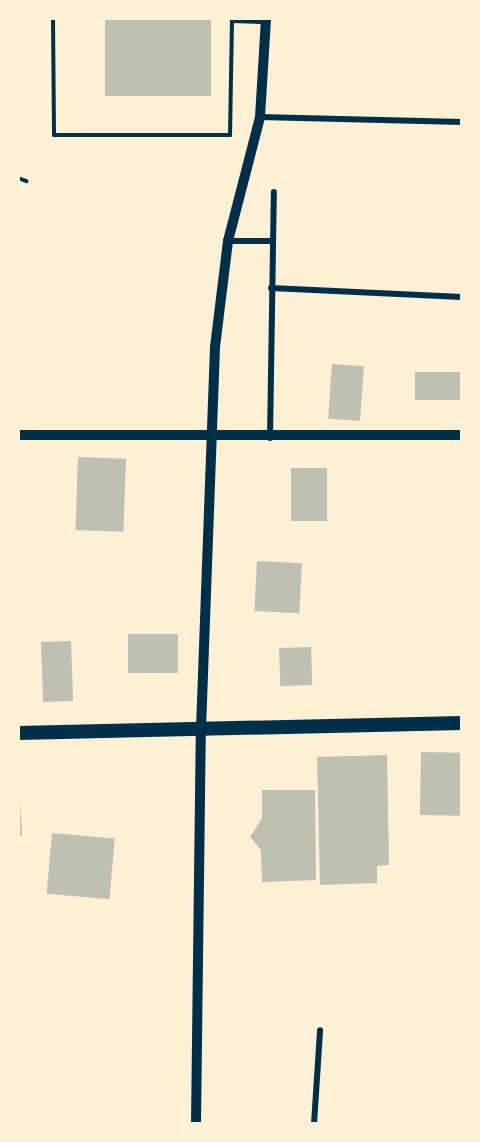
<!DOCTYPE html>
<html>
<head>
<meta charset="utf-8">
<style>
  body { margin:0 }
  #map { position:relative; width:480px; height:1142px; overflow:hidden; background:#fdf0d5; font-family:Arial,sans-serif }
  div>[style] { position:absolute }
  .building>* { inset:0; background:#bec0b2; transform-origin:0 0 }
  .path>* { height:4px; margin:-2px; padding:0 2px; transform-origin:2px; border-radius:2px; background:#003049 }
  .service>* { height:4px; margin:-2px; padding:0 2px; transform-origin:2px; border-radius:2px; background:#003049 }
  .minor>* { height:6px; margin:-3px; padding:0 3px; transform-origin:3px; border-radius:3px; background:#003049 }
  .tertiary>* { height:10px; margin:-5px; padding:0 5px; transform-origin:5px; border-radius:5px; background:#003049 }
  .trunk>* { height:14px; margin:-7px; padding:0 7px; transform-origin:7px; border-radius:7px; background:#003049 }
  span { translate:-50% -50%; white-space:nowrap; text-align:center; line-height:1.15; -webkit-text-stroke:4.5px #fdf0d5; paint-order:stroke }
  .frame { position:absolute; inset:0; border:20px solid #fdf0d5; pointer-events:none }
</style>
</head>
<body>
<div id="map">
  <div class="building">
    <div style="left:105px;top:18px;width:106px;height:78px"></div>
    <div style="left:332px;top:364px;width:32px;height:55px;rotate:4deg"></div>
    <div style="left:415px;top:372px;width:47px;height:28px"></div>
    <div style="left:78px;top:457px;width:48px;height:73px;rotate:2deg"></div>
    <div style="left:291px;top:468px;width:36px;height:53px"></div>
    <div style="left:257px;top:561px;width:45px;height:50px;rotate:3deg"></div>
    <div style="left:128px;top:634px;width:50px;height:39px"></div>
    <div style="left:71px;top:641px;width:60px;height:30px;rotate:88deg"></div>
    <div style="left:311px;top:647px;width:38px;height:32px;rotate:88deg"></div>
    <div style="left:421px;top:752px;width:41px;height:63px;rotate:1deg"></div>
    <div style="clip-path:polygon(387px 755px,389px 865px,377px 866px,377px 883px,320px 885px,317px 757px)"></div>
    <div style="clip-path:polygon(18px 763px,22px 836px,18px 836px)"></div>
    <div style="clip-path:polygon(262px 790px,315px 790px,316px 880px,262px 882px,261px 850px,250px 837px,262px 818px)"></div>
    <div style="left:52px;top:833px;width:63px;height:61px;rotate:5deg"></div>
  </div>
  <div class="path">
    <div style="left:18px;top:178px;width:9px;rotate:21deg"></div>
  </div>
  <div class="service">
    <div style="left:53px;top:18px;width:117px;rotate:89.5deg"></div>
    <div style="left:54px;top:135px;width:176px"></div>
    <div style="left:230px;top:135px;width:117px;rotate:-89deg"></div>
    <div style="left:232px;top:21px;width:33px;rotate:2deg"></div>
  </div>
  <div class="minor">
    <div style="left:260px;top:117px;width:202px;rotate:1.4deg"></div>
    <div style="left:228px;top:241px;width:44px"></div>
    <div style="left:271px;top:288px;width:191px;rotate:2.7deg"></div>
    <div style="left:270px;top:438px;width:246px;rotate:-89.1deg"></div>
    <div style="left:314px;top:1124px;width:94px;rotate:-86.3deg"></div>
  </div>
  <div class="tertiary">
    <div style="left:18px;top:435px;width:444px"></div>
    <div style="left:196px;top:1124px;width:395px;rotate:-89.3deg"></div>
    <div style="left:201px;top:729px;width:382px;rotate:-87.9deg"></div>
    <div style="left:215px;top:347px;width:107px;rotate:-83deg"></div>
    <div style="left:228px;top:241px;width:128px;rotate:-75.5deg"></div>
    <div style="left:260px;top:117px;width:99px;rotate:-86.5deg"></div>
  </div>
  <div class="trunk">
    <div style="left:18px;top:733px;width:444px;rotate:-1.3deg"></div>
  </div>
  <div class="frame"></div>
</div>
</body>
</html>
